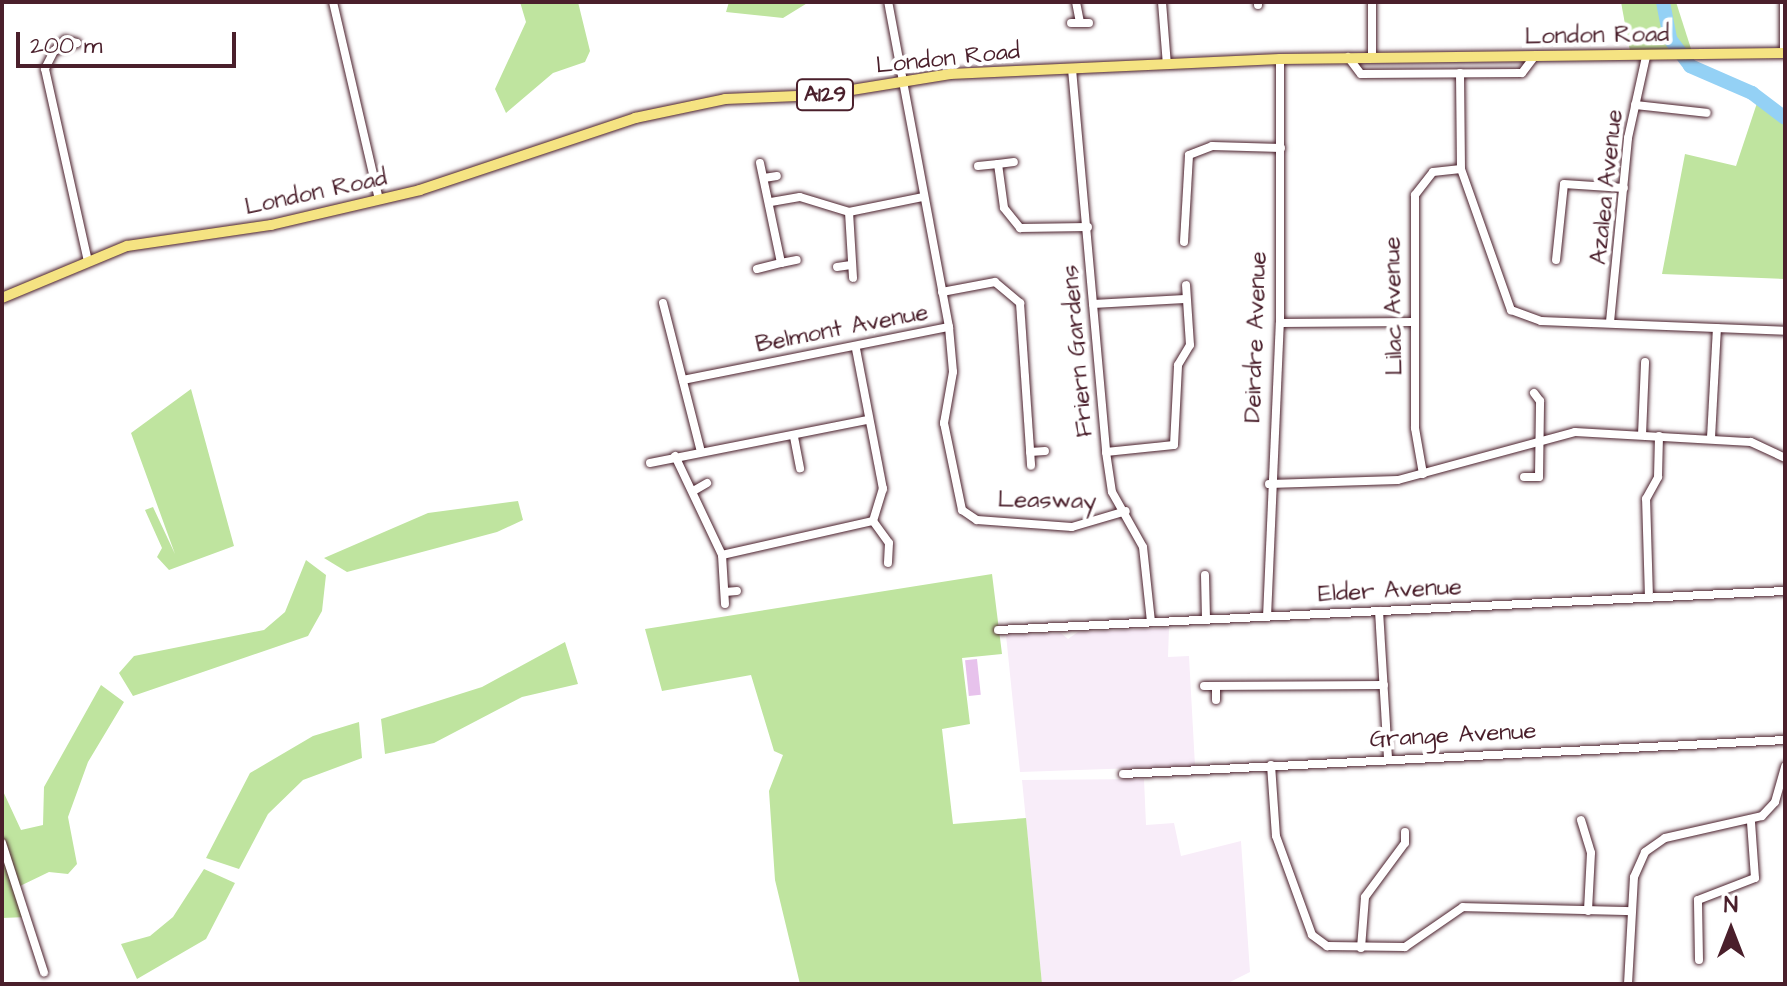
<!DOCTYPE html>
<html>
<head>
<meta charset="utf-8">
<style>
  body { margin:0 }
  #map { position:relative; width:1787px; height:986px; overflow:hidden; background:#fff; font-family:"Architects Daughter",sans-serif }
  div>[style] { position:absolute }
  .built>* { inset:0; background:#f8edf9 }
  .green>* { inset:0; background:#bfe49f }
  .river>* { height:14px; margin:-7px; padding:0 7px; transform-origin:7px; border-radius:7px; background:#94d1f5 }
  .building>* { inset:0; background:#e7c2ec; transform-origin:0 0 }
  .roads { filter:drop-shadow(0 0 2px #4a1f2b) drop-shadow(0 0 2px #4a1f2b) }
  .minor>* { height:8px; margin:-4px; padding:0 4px; transform-origin:4px; border-radius:4px; background:#fff }
  .major>* { height:10px; margin:-5px; padding:0 5px; transform-origin:5px; border-radius:5px; background:#f5e382 }
  span { translate:-50% -50%; white-space:nowrap; text-align:center; line-height:1.15; -webkit-text-stroke:8px #fff; paint-order:stroke }
  .shield-label span { padding:2px 6px; background:#fff; border:2px solid; border-radius:6px; -webkit-text-stroke-width:0 }
  .shield-label { font-size:22px; color:#4a1f2b; font-weight:700 }
  .street-label { font-size:24px; color:#4a1f2b }
  .frame { position:absolute; inset:0; border:4px solid #4a1f2b; pointer-events:none }
  .north { position:absolute; left:1691px; top:890px; width:80px; height:80px; -webkit-text-stroke:6px #fff; paint-order:stroke; rotate:0deg; font-size:22px; font-weight:700; line-height:32px; text-align:center; color:#4a1f2b }
  .north::after { content:''; display:block; margin:auto; width:28px; height:36px; background:#4a1f2b; clip-path:polygon(50% 0,100% 100%,50% 72%,0 100%) }
  .scale { position:absolute; left:16px; top:32px; width:220px; height:36px; box-sizing:border-box; border:4px solid #4a1f2b; border-top:0; padding-left:10px; font-size:24px; line-height:28px; white-space:nowrap; color:#4a1f2b; -webkit-text-stroke:6px #fff; paint-order:stroke }
</style>
</head>
<body>
<div id="map">
  <div class="built">
    <div style="clip-path:polygon(1169px 628px,1168px 657px,1189px 656px,1195px 766px,1020px 772px,1006px 635px,1061px 633px,1068px 639px,1078px 632px)"></div>
    <div style="clip-path:polygon(1144px 779px,1146px 825px,1174px 823px,1181px 856px,1241px 841px,1250px 972px,1226px 984px,1042px 984px,1022px 780px)"></div>
  </div>
  <div class="green">
    <div style="clip-path:polygon(520px 2px,578px 2px,590px 51px,585px 62px,553px 73px,506px 113px,495px 89px,526px 22px)"></div>
    <div style="clip-path:polygon(729px 2px,809px 2px,783px 18px,726px 12px)"></div>
    <div style="clip-path:polygon(1621px 2px,1676px 2px,1693px 55px,1631px 57px)"></div>
    <div style="clip-path:polygon(1758px 100px,1785px 121px,1785px 279px,1662px 274px,1685px 154px,1736px 166px)"></div>
    <div style="clip-path:polygon(191px 389px,234px 546px,169px 570px,157px 557px,162px 548px,145px 510px,153px 507px,175px 554px,131px 433px)"></div>
    <div style="clip-path:polygon(518px 501px,523px 520px,497px 532px,347px 572px,324px 558px,428px 513px)"></div>
    <div style="clip-path:polygon(306px 560px,326px 575px,322px 611px,308px 636px,133px 696px,119px 673px,134px 656px,264px 630px,285px 612px)"></div>
    <div style="clip-path:polygon(992px 574px,1002px 654px,962px 658px,970px 724px,942px 729px,953px 824px,1026px 818px,1042px 984px,800px 984px,775px 880px,769px 791px,783px 755px,774px 751px,751px 675px,662px 691px,645px 629px)"></div>
    <div style="clip-path:polygon(565px 642px,578px 684px,522px 697px,434px 743px,385px 754px,381px 719px,482px 687px)"></div>
    <div style="clip-path:polygon(101px 685px,124px 702px,88px 762px,68px 817px,77px 864px,68px 874px,49px 872px,20px 886px,27px 917px,2px 918px,2px 789px,21px 830px,43px 825px,44px 787px)"></div>
    <div style="clip-path:polygon(359px 722px,362px 758px,303px 780px,268px 814px,239px 869px,206px 858px,250px 773px,313px 736px)"></div>
    <div style="clip-path:polygon(204px 869px,235px 883px,206px 939px,137px 979px,121px 944px,150px 936px,173px 917px)"></div>
  </div>
  <div class="river">
    <div style="left:1663px;top:2px;width:38px;rotate:79deg"></div>
    <div style="left:1670px;top:39px;width:34px;rotate:53deg"></div>
    <div style="left:1690px;top:66px;width:68px;rotate:23.5deg"></div>
    <div style="left:1752px;top:93px;width:41px;rotate:37.1deg"></div>
  </div>
  <div class="building">
    <div style="left:977px;top:659px;width:36px;height:12px;rotate:84deg"></div>
  </div>
  <div class="roads">
    <div class="minor">
      <div style="left:333px;top:2px;width:203px;rotate:76.9deg"></div>
      <div style="left:1076px;top:2px;width:21px;rotate:79deg"></div>
      <div style="left:1162px;top:2px;width:63px;rotate:85.5deg"></div>
      <div style="left:1258px;top:2px;width:3px;rotate:90deg"></div>
      <div style="left:1372px;top:2px;width:54px;rotate:90deg"></div>
      <div style="left:1071px;top:23px;width:18px"></div>
      <div style="left:54px;top:51px;width:16px;rotate:-45deg"></div>
      <div style="left:65px;top:40px;width:12px;rotate:14deg"></div>
      <div style="left:77px;top:43px;width:24px;rotate:161deg"></div>
      <div style="left:54px;top:51px;width:20px;rotate:117deg"></div>
      <div style="left:45px;top:69px;width:197px;rotate:77.4deg"></div>
      <div style="left:1784px;top:53px;width:51px;rotate:-90deg"></div>
      <div style="left:1348px;top:57px;width:21px;rotate:53deg"></div>
      <div style="left:1361px;top:74px;width:161px;rotate:-0.4deg"></div>
      <div style="left:1522px;top:73px;width:20px;rotate:-53deg"></div>
      <div style="left:1072px;top:69px;width:385px;rotate:84.9deg"></div>
      <div style="left:1106px;top:452px;width:40px;rotate:81.5deg"></div>
      <div style="left:1112px;top:492px;width:63px;rotate:60.6deg"></div>
      <div style="left:1143px;top:547px;width:75px;rotate:83.9deg"></div>
      <div style="left:1460px;top:73px;width:96px;rotate:89.4deg"></div>
      <div style="left:1461px;top:169px;width:150px;rotate:70.5deg"></div>
      <div style="left:1511px;top:310px;width:32px;rotate:20deg"></div>
      <div style="left:1541px;top:321px;width:244px;rotate:2.3deg"></div>
      <div style="left:1635px;top:105px;width:72px;rotate:6.3deg"></div>
      <div style="left:760px;top:163px;width:102px;rotate:78.1deg"></div>
      <div style="left:781px;top:263px;width:16px;rotate:-11deg"></div>
      <div style="left:998px;top:164px;width:16px;rotate:-7deg"></div>
      <div style="left:978px;top:166px;width:20px;rotate:-6deg"></div>
      <div style="left:998px;top:164px;width:44px;rotate:82.2deg"></div>
      <div style="left:1004px;top:208px;width:26px;rotate:51deg"></div>
      <div style="left:1020px;top:228px;width:68px;rotate:-0.8deg"></div>
      <div style="left:764px;top:178px;width:13px;rotate:-9deg"></div>
      <div style="left:771px;top:202px;width:29px;rotate:-10deg"></div>
      <div style="left:800px;top:197px;width:51px;rotate:17deg"></div>
      <div style="left:849px;top:212px;width:76px;rotate:-11.5deg"></div>
      <div style="left:849px;top:212px;width:66px;rotate:86.5deg"></div>
      <div style="left:1184px;top:242px;width:87px;rotate:-86.7deg"></div>
      <div style="left:1189px;top:155px;width:25px;rotate:-21deg"></div>
      <div style="left:1212px;top:146px;width:69px;rotate:1.7deg"></div>
      <div style="left:1556px;top:260px;width:76px;rotate:-84deg"></div>
      <div style="left:1564px;top:184px;width:60px;rotate:3.8deg"></div>
      <div style="left:837px;top:267px;width:14px;rotate:-8deg"></div>
      <div style="left:757px;top:269px;width:25px;rotate:-14deg"></div>
      <div style="left:942px;top:292px;width:54px;rotate:-10.7deg"></div>
      <div style="left:995px;top:282px;width:33px;rotate:40deg"></div>
      <div style="left:1020px;top:303px;width:163px;rotate:86.1deg"></div>
      <div style="left:663px;top:303px;width:150px;rotate:75.7deg"></div>
      <div style="left:1093px;top:304px;width:92px;rotate:-3.1deg"></div>
      <div style="left:1610px;top:322px;width:185px;rotate:-84.4deg"></div>
      <div style="left:1628px;top:138px;width:83px;rotate:-77.5deg"></div>
      <div style="left:1280px;top:323px;width:134px;rotate:-0.4deg"></div>
      <div style="left:949px;top:327px;width:45px;rotate:84.9deg"></div>
      <div style="left:953px;top:372px;width:52px;rotate:100deg"></div>
      <div style="left:944px;top:423px;width:89px;rotate:78.3deg"></div>
      <div style="left:962px;top:510px;width:18px;rotate:34deg"></div>
      <div style="left:977px;top:520px;width:95px;rotate:4.2deg"></div>
      <div style="left:1072px;top:527px;width:56px;rotate:-16.5deg"></div>
      <div style="left:683px;top:380px;width:271px;rotate:-11.3deg"></div>
      <div style="left:949px;top:327px;width:331px;rotate:-100.6deg"></div>
      <div style="left:1642px;top:435px;width:73px;rotate:-87.6deg"></div>
      <div style="left:794px;top:437px;width:32px;rotate:79deg"></div>
      <div style="left:1711px;top:438px;width:110px;rotate:-86.9deg"></div>
      <div style="left:1030px;top:452px;width:15px;rotate:-4deg"></div>
      <div style="left:1106px;top:452px;width:68px;rotate:-5.9deg"></div>
      <div style="left:1174px;top:445px;width:80px;rotate:-87.1deg"></div>
      <div style="left:1178px;top:365px;width:23px;rotate:-59deg"></div>
      <div style="left:1190px;top:345px;width:60px;rotate:-93.8deg"></div>
      <div style="left:675px;top:456px;width:110px;rotate:64.6deg"></div>
      <div style="left:722px;top:555px;width:49px;rotate:86.5deg"></div>
      <div style="left:650px;top:463px;width:222px;rotate:-11.2deg"></div>
      <div style="left:1423px;top:474px;width:47px;rotate:-99.9deg"></div>
      <div style="left:1415px;top:428px;width:233px;rotate:-90deg"></div>
      <div style="left:1415px;top:195px;width:29px;rotate:-52deg"></div>
      <div style="left:1433px;top:172px;width:28px;rotate:-6deg"></div>
      <div style="left:1524px;top:477px;width:15px"></div>
      <div style="left:1539px;top:477px;width:76px;rotate:-89.2deg"></div>
      <div style="left:1540px;top:401px;width:10px;rotate:-127deg"></div>
      <div style="left:1269px;top:484px;width:129px;rotate:-1.8deg"></div>
      <div style="left:1398px;top:480px;width:183px;rotate:-15.2deg"></div>
      <div style="left:1575px;top:432px;width:176px;rotate:3.3deg"></div>
      <div style="left:1751px;top:442px;width:38px;rotate:25deg"></div>
      <div style="left:695px;top:490px;width:14px;rotate:-30deg"></div>
      <div style="left:873px;top:521px;width:27px;rotate:54deg"></div>
      <div style="left:889px;top:543px;width:20px;rotate:93deg"></div>
      <div style="left:722px;top:555px;width:155px;rotate:-12.7deg"></div>
      <div style="left:873px;top:521px;width:34px;rotate:-73deg"></div>
      <div style="left:883px;top:489px;width:143px;rotate:-100.9deg"></div>
      <div style="left:1205px;top:575px;width:45px;rotate:88.7deg"></div>
      <div style="left:725px;top:592px;width:12px;rotate:-5deg"></div>
      <div style="left:1649px;top:598px;width:99px;rotate:-91.7deg"></div>
      <div style="left:1646px;top:499px;width:25px;rotate:-61deg"></div>
      <div style="left:1658px;top:477px;width:41px;rotate:-88.6deg"></div>
      <div style="left:1379px;top:611px;width:148px;rotate:86.5deg"></div>
      <div style="left:1267px;top:617px;width:294px;rotate:-87.5deg"></div>
      <div style="left:1280px;top:323px;width:264px;rotate:-90deg"></div>
      <div style="left:998px;top:630px;width:788px;rotate:-2.84deg"></div>
      <div style="left:1204px;top:686px;width:180px;rotate:-0.3deg"></div>
      <div style="left:1216px;top:686px;width:14px;rotate:90deg"></div>
      <div style="left:1271px;top:765px;width:71px;rotate:86deg"></div>
      <div style="left:1276px;top:836px;width:105px;rotate:70deg"></div>
      <div style="left:1312px;top:935px;width:19px;rotate:36deg"></div>
      <div style="left:1327px;top:946px;width:78px;rotate:0.7deg"></div>
      <div style="left:1405px;top:947px;width:70px;rotate:-34.6deg"></div>
      <div style="left:1463px;top:907px;width:168px;rotate:1.4deg"></div>
      <div style="left:1123px;top:774px;width:663px;rotate:-2.94deg"></div>
      <div style="left:1581px;top:820px;width:34px;rotate:73deg"></div>
      <div style="left:1591px;top:853px;width:58px;rotate:93deg"></div>
      <div style="left:2px;top:843px;width:136px;rotate:72deg"></div>
      <div style="left:1361px;top:948px;width:51px;rotate:-85.5deg"></div>
      <div style="left:1365px;top:897px;width:67px;rotate:-53.5deg"></div>
      <div style="left:1405px;top:843px;width:11px;rotate:-90deg"></div>
      <div style="left:1699px;top:960px;width:60px;rotate:-91deg"></div>
      <div style="left:1698px;top:900px;width:61px;rotate:-21.1deg"></div>
      <div style="left:1755px;top:878px;width:56px;rotate:-94.1deg"></div>
      <div style="left:1628px;top:984px;width:107px;rotate:-86.8deg"></div>
      <div style="left:1634px;top:877px;width:27px;rotate:-66deg"></div>
      <div style="left:1645px;top:852px;width:24px;rotate:-35deg"></div>
      <div style="left:1665px;top:838px;width:99px;rotate:-12.8deg"></div>
      <div style="left:1762px;top:816px;width:19px;rotate:-47deg"></div>
      <div style="left:1775px;top:802px;width:37px;rotate:-74deg"></div>
    </div>
    <div class="major">
      <div style="left:2px;top:298px;width:135px;rotate:-22.6deg"></div>
      <div style="left:127px;top:246px;width:146px;rotate:-8.3deg"></div>
      <div style="left:271px;top:225px;width:153px;rotate:-13.2deg"></div>
      <div style="left:420px;top:190px;width:227px;rotate:-18.5deg"></div>
      <div style="left:635px;top:118px;width:92px;rotate:-11.9deg"></div>
      <div style="left:725px;top:99px;width:96px;rotate:-2.4deg"></div>
      <div style="left:821px;top:95px;width:131px;rotate:-9.2deg"></div>
      <div style="left:950px;top:74px;width:330px;rotate:-2.6deg"></div>
      <div style="left:1280px;top:59px;width:505px;rotate:-0.68deg"></div>
    </div>
  </div>
  <div class="shield-label">
    <span style="left:825px;top:95px">A129</span>
  </div>
  <div class="street-label">
    <span style="left:1597px;top:36px;rotate:-1deg">London Road</span>
    <span style="left:948px;top:59px;rotate:-6deg">London Road</span>
    <span style="left:1607px;top:187px;rotate:-84deg">Azalea Avenue</span>
    <span style="left:316px;top:193px;rotate:-12deg">London Road</span>
    <span style="left:1394px;top:306px;rotate:-91deg">Lilac Avenue</span>
    <span style="left:842px;top:329px;rotate:-11deg">Belmont Avenue</span>
    <span style="left:1256px;top:337px;rotate:-88deg">Deirdre Avenue</span>
    <span style="left:1078px;top:351px;rotate:-95deg">Friern Gardens</span>
    <span style="left:1047px;top:501px;rotate:1deg">Leasway</span>
    <span style="left:1390px;top:591px;rotate:-3deg">Elder Avenue</span>
    <span style="left:1453px;top:736px;rotate:-3deg">Grange Avenue</span>
  </div>
  <div class="frame"></div>
  <div class="north">N</div>
  <div class="scale">200 m</div>
</div>
</body>
</html>
